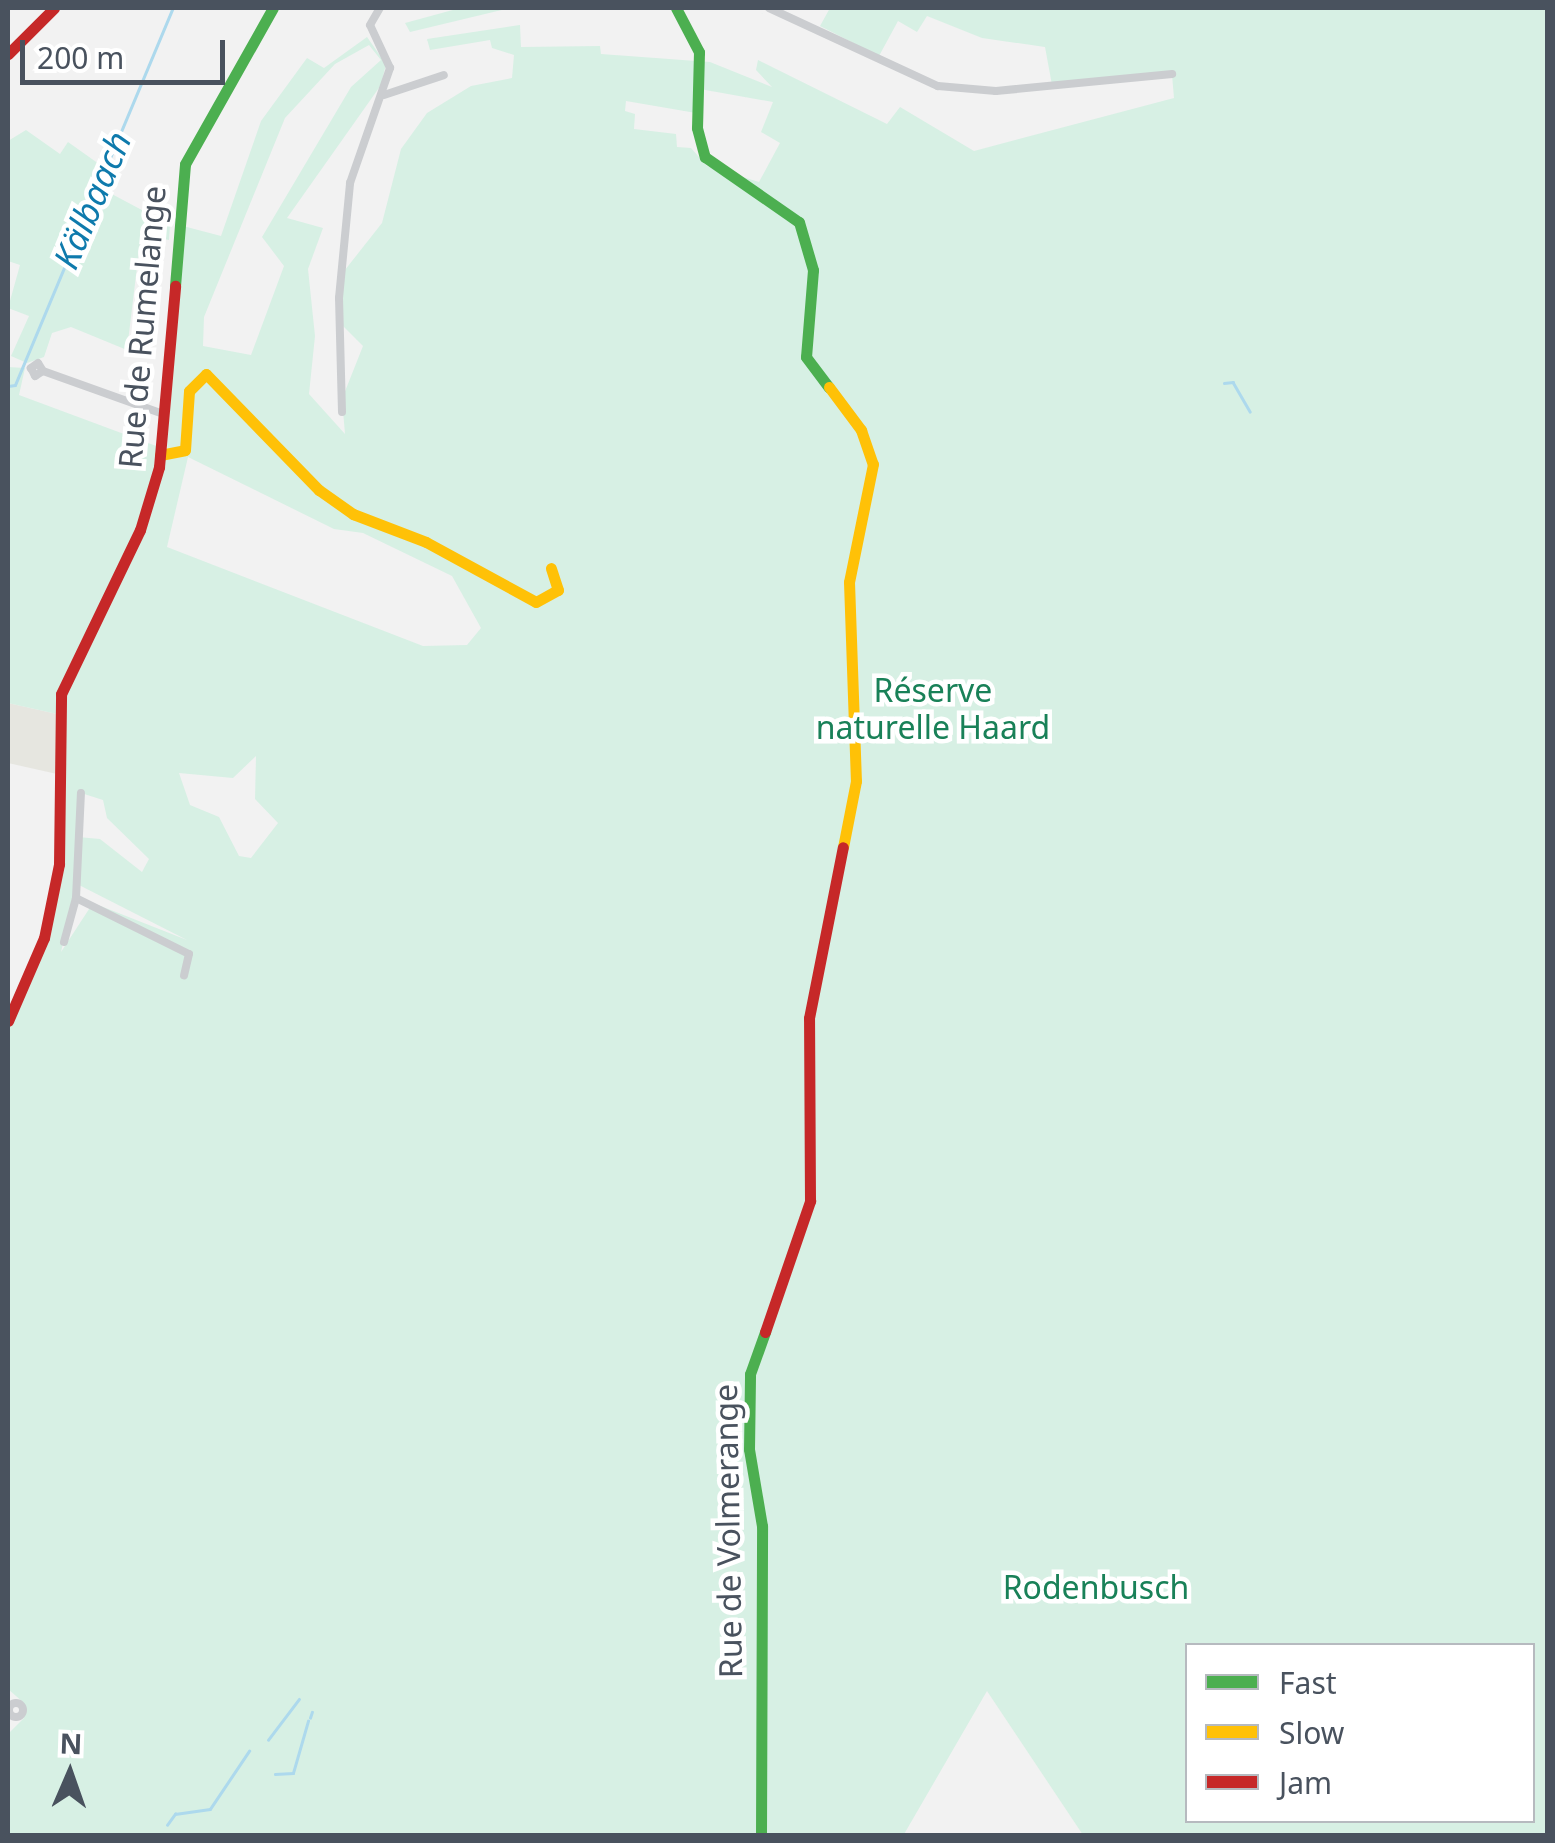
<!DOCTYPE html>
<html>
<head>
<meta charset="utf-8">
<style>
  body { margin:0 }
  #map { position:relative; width:1555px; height:1843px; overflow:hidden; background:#f2f2f2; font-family:"Noto Sans",sans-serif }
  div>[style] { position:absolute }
  .commercial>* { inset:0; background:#e6e6e0 }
  .green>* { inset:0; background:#d7f0e4 }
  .stream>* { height:2.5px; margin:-1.25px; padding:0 1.25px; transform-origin:1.25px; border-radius:1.25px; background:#add9ed }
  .street>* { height:8px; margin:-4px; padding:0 4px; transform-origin:4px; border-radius:4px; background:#cbcdd0 }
  .street>.ring { margin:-4px; padding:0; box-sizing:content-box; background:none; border:8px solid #cbcdd0; border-radius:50% }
  .fast>* { height:11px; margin:-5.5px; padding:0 5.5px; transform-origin:5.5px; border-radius:5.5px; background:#4caf50 }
  .slow>* { height:11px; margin:-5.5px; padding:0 5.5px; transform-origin:5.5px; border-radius:5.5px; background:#ffc107 }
  .jam>* { height:11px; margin:-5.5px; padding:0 5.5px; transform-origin:5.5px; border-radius:5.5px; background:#c62828 }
  span { translate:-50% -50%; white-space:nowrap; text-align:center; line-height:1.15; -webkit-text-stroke:9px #fff; paint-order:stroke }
  .street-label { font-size:32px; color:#49525e }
  .park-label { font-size:32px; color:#198158 }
  .water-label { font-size:35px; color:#0e7aac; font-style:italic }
  .frame { position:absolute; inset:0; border:10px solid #49525e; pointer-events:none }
  .legend { position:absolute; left:1185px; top:1643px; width:350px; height:180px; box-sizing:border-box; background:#fff; border:2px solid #b6babf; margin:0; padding:12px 18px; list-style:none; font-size:30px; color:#49525e }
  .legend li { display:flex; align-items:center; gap:20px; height:50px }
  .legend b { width:50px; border:2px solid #b6babf }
  .north { position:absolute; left:20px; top:1723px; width:100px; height:100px; -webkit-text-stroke:8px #fff; paint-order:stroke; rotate:2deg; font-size:28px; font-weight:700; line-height:40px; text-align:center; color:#49525e }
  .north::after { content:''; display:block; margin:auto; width:35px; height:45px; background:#49525e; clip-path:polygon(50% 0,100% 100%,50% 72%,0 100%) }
  .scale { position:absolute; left:20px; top:40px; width:205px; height:45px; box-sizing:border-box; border:5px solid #49525e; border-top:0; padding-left:12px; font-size:30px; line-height:35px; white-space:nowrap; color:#49525e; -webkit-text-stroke:8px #fff; paint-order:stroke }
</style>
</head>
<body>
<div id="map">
  <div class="commercial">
    <div style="clip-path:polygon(8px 703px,57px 714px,57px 774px,8px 763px)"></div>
  </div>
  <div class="green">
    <div style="clip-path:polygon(460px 8px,510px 8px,410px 32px,405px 23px)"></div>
    <div style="clip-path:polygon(evenodd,830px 8px,1547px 8px,1547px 1835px,1083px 1835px,987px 1691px,903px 1836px,8px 1835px,8px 1734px,24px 1718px,24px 1703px,8px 1689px,8px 1021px,31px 975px,59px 864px,57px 714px,8px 703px,8px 367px,25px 368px,19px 395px,167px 450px,183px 226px,221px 236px,261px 121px,307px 58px,324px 68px,367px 37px,386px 64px,381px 85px,287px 218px,323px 228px,308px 269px,315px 336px,309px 394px,345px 434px,342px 399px,363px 346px,343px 326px,341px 275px,382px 223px,401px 149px,427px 113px,471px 86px,512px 78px,514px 55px,492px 48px,490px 40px,430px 50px,427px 39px,520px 25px,521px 47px,600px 46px,601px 54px,710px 62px,772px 87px,756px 70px,758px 60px,887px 124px,900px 107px,974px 151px,1174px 98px,1172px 75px,1052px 85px,1045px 47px,982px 38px,927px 16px,917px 32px,898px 21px,879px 56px,820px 26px,830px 8px,369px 45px,381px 60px,351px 87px,262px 237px,284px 266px,251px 355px,203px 346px,204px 317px,285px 118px,335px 64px,369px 45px,830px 8px,700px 89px,773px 102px,761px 132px,780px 143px,759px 182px,707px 166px,691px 148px,677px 147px,676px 134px,634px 129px,635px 114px,625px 111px,626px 101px,696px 113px,700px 89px,830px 8px,188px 457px,334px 529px,363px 533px,452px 576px,481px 628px,467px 645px,423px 646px,167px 547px,188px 457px,830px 8px,256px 756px,255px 799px,278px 823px,251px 858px,239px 856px,219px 817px,190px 805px,179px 773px,233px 778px,256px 756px,830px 8px,81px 793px,103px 800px,107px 818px,149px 859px,142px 872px,100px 839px,78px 837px,81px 793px,830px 8px,77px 884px,187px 940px,93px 903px,61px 952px,77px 884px,830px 8px,1188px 1646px,1532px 1646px,1532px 1820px,1188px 1820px,1188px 1646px)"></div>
    <div style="clip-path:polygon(26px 130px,60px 154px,68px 142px,99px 164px,93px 184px,170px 225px,169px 240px,141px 234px,127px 350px,71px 327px,52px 333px,44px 357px,27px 363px,11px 356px,29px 316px,8px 308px,20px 265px,8px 261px,8px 141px)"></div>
  </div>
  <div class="stream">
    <div style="left:1224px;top:383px;width:9px;rotate:-6deg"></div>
    <div style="left:1233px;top:382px;width:34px;rotate:60deg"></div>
    <div style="left:8px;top:386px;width:7px;rotate:-8deg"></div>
    <div style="left:15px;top:385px;width:409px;rotate:-67.3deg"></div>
    <div style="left:310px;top:1718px;width:6px;rotate:-72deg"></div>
    <div style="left:268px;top:1740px;width:51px;rotate:-52.9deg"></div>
    <div style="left:275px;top:1774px;width:18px;rotate:-3deg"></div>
    <div style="left:293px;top:1773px;width:54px;rotate:-73.9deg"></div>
    <div style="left:167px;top:1825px;width:14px;rotate:-54deg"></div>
    <div style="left:175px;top:1814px;width:35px;rotate:-8deg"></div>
    <div style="left:210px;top:1809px;width:70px;rotate:-56.1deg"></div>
  </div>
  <div class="street">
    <div style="left:769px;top:8px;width:186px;rotate:24.8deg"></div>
    <div style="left:938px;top:86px;width:58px;rotate:4.9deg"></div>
    <div style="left:996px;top:91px;width:177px;rotate:-5.5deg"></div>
    <div style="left:384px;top:95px;width:63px;rotate:-18.4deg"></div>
    <div style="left:43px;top:371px;width:9px;rotate:-122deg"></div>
    <div style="left:38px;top:363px;width:9px;rotate:144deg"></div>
    <div style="left:31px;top:368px;width:9px;rotate:63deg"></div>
    <div style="left:35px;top:376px;width:9px;rotate:-32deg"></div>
    <div style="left:43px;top:371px;width:127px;rotate:19.7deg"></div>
    <div style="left:342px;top:412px;width:114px;rotate:-91.5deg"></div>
    <div style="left:339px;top:298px;width:116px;rotate:-84.5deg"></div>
    <div style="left:350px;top:183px;width:122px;rotate:-70.8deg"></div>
    <div style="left:390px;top:68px;width:47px;rotate:-114.9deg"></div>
    <div style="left:370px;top:25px;width:20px;rotate:-60deg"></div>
    <div style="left:76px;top:898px;width:126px;rotate:26.4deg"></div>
    <div style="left:189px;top:954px;width:22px;rotate:103deg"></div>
    <div style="left:64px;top:942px;width:46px;rotate:-74.7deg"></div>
    <div style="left:76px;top:898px;width:105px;rotate:-87.3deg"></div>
    <div class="ring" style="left:9px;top:1703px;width:6px;height:6px"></div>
  </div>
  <div class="fast">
    <div style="left:676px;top:8px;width:50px;rotate:62.4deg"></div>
    <div style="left:699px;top:52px;width:76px;rotate:91.5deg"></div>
    <div style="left:697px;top:128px;width:30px;rotate:75deg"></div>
    <div style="left:705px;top:157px;width:114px;rotate:34.7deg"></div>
    <div style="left:799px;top:222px;width:50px;rotate:73.7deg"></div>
    <div style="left:813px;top:270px;width:87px;rotate:94.6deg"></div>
    <div style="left:806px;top:357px;width:38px;rotate:53deg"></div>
    <div style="left:175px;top:286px;width:122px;rotate:-85.3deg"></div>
    <div style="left:185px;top:164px;width:179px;rotate:-60.6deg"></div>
    <div style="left:761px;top:1836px;width:310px;rotate:-89.8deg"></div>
    <div style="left:762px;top:1526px;width:78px;rotate:-99.6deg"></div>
    <div style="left:749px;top:1449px;width:75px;rotate:-89.2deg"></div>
    <div style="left:750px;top:1374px;width:45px;rotate:-70.3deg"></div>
  </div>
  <div class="slow">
    <div style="left:829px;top:387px;width:54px;rotate:53.3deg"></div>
    <div style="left:861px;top:430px;width:36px;rotate:71deg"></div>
    <div style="left:873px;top:464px;width:120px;rotate:101.5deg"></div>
    <div style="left:849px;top:582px;width:199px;rotate:88deg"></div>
    <div style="left:856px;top:781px;width:67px;rotate:101.1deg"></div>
    <div style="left:160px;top:455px;width:25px;rotate:-11deg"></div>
    <div style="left:185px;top:450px;width:59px;rotate:-86.1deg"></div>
    <div style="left:189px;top:391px;width:24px;rotate:-45deg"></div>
    <div style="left:206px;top:374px;width:162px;rotate:45.8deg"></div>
    <div style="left:319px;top:490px;width:42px;rotate:35.2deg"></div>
    <div style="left:353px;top:514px;width:78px;rotate:21deg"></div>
    <div style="left:426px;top:542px;width:125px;rotate:28.6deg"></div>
    <div style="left:536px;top:602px;width:25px;rotate:-29deg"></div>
    <div style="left:558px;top:590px;width:23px;rotate:-108deg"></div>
  </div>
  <div class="jam">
    <div style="left:8px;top:54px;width:65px;rotate:-45deg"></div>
    <div style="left:8px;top:1021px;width:90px;rotate:-66.6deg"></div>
    <div style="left:44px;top:938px;width:76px;rotate:-78.5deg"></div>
    <div style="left:59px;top:864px;width:170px;rotate:-89.3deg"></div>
    <div style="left:61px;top:694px;width:182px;rotate:-64.3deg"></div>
    <div style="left:140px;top:530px;width:66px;rotate:-73.2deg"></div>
    <div style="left:159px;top:467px;width:182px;rotate:-84.9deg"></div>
    <div style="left:765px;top:1332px;width:139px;rotate:-71deg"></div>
    <div style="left:810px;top:1201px;width:183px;rotate:-90.3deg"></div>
    <div style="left:809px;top:1018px;width:174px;rotate:-78.8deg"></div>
  </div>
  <div class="street-label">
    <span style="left:142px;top:327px;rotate:-85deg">Rue de Rumelange</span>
    <span style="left:728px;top:1531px;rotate:-91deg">Rue de Volmerange</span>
  </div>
  <div class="park-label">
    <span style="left:933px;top:709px">Réserve<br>naturelle Haard</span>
    <span style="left:1096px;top:1587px">Rodenbusch</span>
  </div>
  <div class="water-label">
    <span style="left:92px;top:200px;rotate:-67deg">Kälbaach</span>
  </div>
  <div class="frame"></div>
  <ul class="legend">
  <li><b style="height:12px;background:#4caf50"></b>Fast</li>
  <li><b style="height:12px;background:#ffc107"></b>Slow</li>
  <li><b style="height:12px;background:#c62828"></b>Jam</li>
  </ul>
  <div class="north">N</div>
  <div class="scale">200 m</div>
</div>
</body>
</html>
